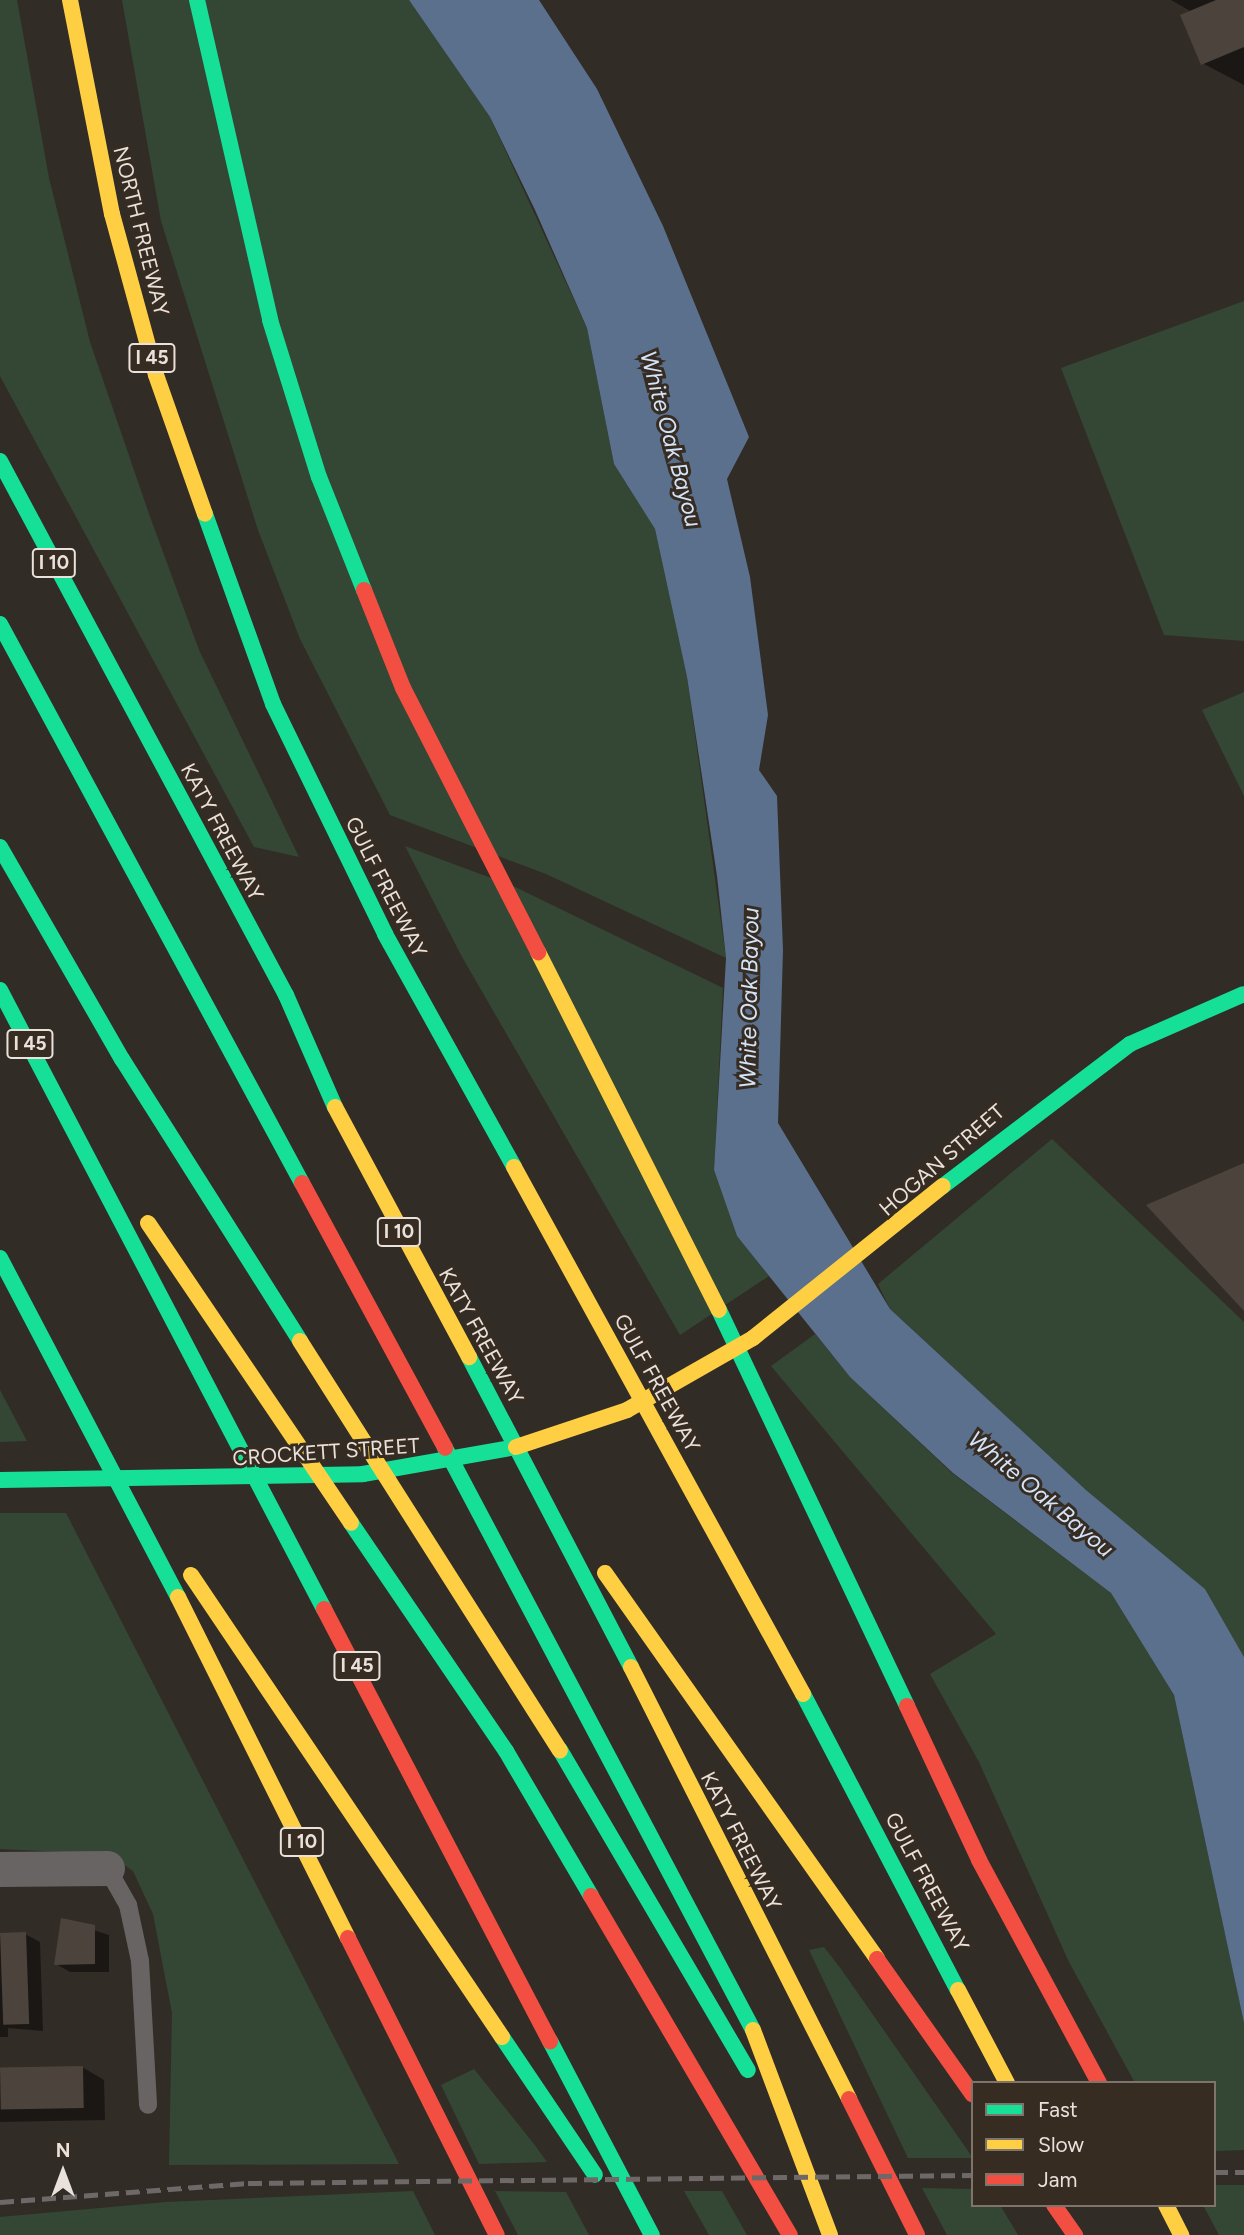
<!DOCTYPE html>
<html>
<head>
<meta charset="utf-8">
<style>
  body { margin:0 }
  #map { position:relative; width:1244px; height:2235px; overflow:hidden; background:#322c27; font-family:Figtree,sans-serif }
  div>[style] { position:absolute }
  .green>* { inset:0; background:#344734 }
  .water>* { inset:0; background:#5a708c }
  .shadow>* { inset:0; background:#0007 }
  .building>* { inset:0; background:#4c433c; transform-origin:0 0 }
  .lane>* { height:18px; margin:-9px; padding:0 9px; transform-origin:9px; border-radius:9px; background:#686463 }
  .street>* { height:35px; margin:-17.5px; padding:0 17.5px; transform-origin:17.5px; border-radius:17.5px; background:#686463 }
  .fast>* { height:16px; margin:-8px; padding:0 8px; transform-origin:8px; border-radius:8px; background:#16e098 }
  .slow>* { height:16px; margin:-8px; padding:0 8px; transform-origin:8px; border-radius:8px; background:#ffcf43 }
  .jam>* { height:16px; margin:-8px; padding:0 8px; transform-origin:8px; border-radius:8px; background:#f24e42 }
  .rail>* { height:5px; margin-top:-2.5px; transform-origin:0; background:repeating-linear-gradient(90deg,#6e6968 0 14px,transparent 0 21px) }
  span { translate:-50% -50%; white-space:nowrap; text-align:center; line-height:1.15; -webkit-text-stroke:6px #372c22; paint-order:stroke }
  .shield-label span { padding:2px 5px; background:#372c22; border:2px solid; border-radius:5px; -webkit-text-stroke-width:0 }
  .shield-label { font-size:19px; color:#e9e1db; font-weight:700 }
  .street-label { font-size:21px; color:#e9e1db }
  .water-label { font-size:23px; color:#d3e4fa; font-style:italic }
  .legend { position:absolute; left:971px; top:2081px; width:245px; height:126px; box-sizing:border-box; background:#372c22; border:2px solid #7e746c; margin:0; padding:9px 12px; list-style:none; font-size:21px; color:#e9e1db }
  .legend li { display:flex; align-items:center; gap:14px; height:35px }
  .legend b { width:35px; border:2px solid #7e746c }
  .north { position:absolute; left:28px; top:2137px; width:70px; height:70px; -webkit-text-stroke:5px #372c22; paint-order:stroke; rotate:0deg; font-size:19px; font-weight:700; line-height:28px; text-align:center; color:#e9e1db }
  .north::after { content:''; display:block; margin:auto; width:24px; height:32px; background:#e9e1db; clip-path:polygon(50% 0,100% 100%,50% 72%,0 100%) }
</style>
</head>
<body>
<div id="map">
  <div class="green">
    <div style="clip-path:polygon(0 0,17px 0,49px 178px,90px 342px,149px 514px,199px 650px,299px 857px,254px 847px,0 376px)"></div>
    <div style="clip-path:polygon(122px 0,409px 0,490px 117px,587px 328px,614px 464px,655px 529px,687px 677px,726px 958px,546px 874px,390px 815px,300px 639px,258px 530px,161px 221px)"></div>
    <div style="clip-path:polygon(1244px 301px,1244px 641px,1164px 635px,1061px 368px)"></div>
    <div style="clip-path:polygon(1244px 692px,1244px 796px,1202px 710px)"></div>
    <div style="clip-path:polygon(405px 846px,513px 886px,723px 988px,714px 1170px,737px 1236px,769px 1276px,680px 1335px,461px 955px)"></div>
    <div style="clip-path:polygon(1052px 1139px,1244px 1322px,1244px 1657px,1205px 1589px,1086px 1490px,890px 1309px,878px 1284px)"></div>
    <div style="clip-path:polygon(815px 1334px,850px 1377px,952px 1473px,1111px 1593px,1174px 1695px,1244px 2023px,1244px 2150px,1214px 2151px,1214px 2083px,1135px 2083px,1069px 1962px,979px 1762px,930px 1674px,996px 1634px,771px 1366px)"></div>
    <div style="clip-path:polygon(0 1390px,27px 1441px,0 1442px)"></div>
    <div style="clip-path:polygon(0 1513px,66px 1513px,399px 2164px,169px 2165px,172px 2013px,153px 1914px,133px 1871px,109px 1854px,0 1849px)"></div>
    <div style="clip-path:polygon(824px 1947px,841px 1969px,973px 2158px,908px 2158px,809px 1950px)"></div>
    <div style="clip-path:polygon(474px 2069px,534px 2144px,547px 2162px,479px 2164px,441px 2085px)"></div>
    <div style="clip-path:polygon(1214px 2185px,1244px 2185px,1244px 2235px,1219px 2235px,1203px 2205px,1214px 2205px)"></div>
    <div style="clip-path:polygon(922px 2188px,973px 2189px,973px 2205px,1000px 2205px,1018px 2235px,947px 2235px)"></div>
    <div style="clip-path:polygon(413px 2191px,435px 2235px,0 2235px,0 2217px,166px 2202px)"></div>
    <div style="clip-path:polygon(495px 2191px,566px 2192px,589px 2235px,518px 2235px)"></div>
    <div style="clip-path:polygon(684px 2191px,722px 2191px,747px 2235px,709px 2235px)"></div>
  </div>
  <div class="water">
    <div style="clip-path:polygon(409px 0,539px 0,597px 89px,663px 226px,749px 437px,727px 479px,750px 577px,768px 715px,759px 770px,777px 796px,783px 950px,778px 1123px,890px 1309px,1086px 1490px,1205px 1589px,1244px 1657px,1244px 2023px,1174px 1695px,1111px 1593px,953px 1473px,850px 1377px,737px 1236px,714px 1170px,726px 958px,717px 876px,687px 677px,655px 529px,614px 464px,587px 328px,535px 210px,490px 117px)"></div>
  </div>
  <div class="shadow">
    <div style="clip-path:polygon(1171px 0,1244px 0,1244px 85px,1202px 63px,1192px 12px)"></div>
    <div style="clip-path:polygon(62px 1920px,109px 1935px,109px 1972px,70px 1972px,56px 1964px)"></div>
    <div style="clip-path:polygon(25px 1934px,40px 1942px,43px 2031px,8px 2028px,8px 2037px,0 2037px,0 1935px)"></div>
    <div style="clip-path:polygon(82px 2067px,104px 2080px,105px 2120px,0 2122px,0 2069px)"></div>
  </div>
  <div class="building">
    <div style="clip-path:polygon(1216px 0,1244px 0,1244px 47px,1201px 65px,1180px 15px)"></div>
    <div style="clip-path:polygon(1244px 1163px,1244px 1311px,1146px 1205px)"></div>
    <div style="clip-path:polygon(61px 1918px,95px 1925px,95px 1964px,54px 1965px)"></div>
    <div style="left:26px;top:1932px;width:92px;height:26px;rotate:88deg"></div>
    <div style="left:83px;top:2066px;width:42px;height:83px;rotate:89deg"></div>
  </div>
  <div class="lane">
    <div style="left:107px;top:1868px;width:43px;rotate:60.4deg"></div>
    <div style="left:128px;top:1905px;width:57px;rotate:77.9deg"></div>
    <div style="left:140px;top:1961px;width:144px;rotate:86.8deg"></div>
  </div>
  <div class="street">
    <div style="left:0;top:1869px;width:107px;rotate:-0.5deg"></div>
  </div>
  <div class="fast">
    <div style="left:197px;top:0;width:328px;rotate:77.1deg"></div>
    <div style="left:270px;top:320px;width:164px;rotate:72.7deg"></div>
    <div style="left:319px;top:477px;width:122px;rotate:68.3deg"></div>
    <div style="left:0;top:461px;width:606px;rotate:61.83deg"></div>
    <div style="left:286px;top:995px;width:122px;rotate:66.4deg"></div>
    <div style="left:205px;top:514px;width:202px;rotate:70.3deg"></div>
    <div style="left:273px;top:704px;width:256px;rotate:64deg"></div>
    <div style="left:385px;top:934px;width:266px;rotate:61deg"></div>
    <div style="left:0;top:624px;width:635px;rotate:61.62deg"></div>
    <div style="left:0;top:847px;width:245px;rotate:60.1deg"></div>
    <div style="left:122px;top:1059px;width:333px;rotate:57.7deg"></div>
    <div style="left:0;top:990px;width:699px;rotate:62.37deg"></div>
    <div style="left:943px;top:1186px;width:235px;rotate:-37.2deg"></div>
    <div style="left:1130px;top:1044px;width:124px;rotate:-23.7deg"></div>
    <div style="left:0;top:1258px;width:383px;rotate:62.3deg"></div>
    <div style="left:719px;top:1310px;width:438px;rotate:64.6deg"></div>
    <div style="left:469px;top:1357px;width:350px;rotate:62.4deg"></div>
    <div style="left:445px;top:1448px;width:658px;rotate:62.11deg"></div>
    <div style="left:0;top:1480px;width:363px;rotate:-0.9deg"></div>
    <div style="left:363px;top:1474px;width:155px;rotate:-10deg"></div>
    <div style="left:351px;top:1523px;width:276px;rotate:55.8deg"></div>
    <div style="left:506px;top:1751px;width:168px;rotate:59.6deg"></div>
    <div style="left:803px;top:1694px;width:334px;rotate:62.4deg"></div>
    <div style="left:560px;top:1750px;width:371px;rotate:59.6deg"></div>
    <div style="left:502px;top:2037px;width:166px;rotate:56deg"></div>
    <div style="left:550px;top:2041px;width:219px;rotate:62.3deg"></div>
  </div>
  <div class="slow">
    <div style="left:70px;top:0;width:218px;rotate:78.9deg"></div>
    <div style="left:112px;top:214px;width:167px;rotate:74.7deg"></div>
    <div style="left:156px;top:375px;width:147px;rotate:70.6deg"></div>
    <div style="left:538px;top:952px;width:401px;rotate:63.2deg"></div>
    <div style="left:335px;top:1107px;width:284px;rotate:61.8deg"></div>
    <div style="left:514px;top:1167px;width:601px;rotate:61.26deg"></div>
    <div style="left:148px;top:1223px;width:362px;rotate:55.9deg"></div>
    <div style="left:300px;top:1341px;width:485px;rotate:57.6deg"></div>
    <div style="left:516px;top:1447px;width:117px;rotate:-18.4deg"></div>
    <div style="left:627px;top:1410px;width:145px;rotate:-29.7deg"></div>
    <div style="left:753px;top:1338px;width:243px;rotate:-38.7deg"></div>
    <div style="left:605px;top:1573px;width:472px;rotate:54.8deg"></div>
    <div style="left:191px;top:1575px;width:557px;rotate:56.05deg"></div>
    <div style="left:178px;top:1597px;width:381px;rotate:63.5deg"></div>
    <div style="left:631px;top:1667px;width:484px;rotate:63.2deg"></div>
    <div style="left:958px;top:1990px;width:105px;rotate:62.2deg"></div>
    <div style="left:753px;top:2030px;width:219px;rotate:69.4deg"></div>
    <div style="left:1166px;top:2205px;width:34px;rotate:63deg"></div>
  </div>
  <div class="jam">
    <div style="left:364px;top:590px;width:105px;rotate:68.3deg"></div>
    <div style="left:403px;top:688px;width:297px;rotate:62.9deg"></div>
    <div style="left:302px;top:1183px;width:301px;rotate:61.6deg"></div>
    <div style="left:324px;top:1609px;width:488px;rotate:62.4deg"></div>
    <div style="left:907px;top:1706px;width:170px;rotate:64.9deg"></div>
    <div style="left:979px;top:1860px;width:253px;rotate:61.7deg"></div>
    <div style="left:591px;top:1896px;width:393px;rotate:59.6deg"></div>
    <div style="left:348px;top:1938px;width:332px;rotate:63.4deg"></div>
    <div style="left:877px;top:1959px;width:166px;rotate:54.8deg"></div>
    <div style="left:849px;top:2099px;width:152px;rotate:63.4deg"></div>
    <div style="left:1054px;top:2205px;width:37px;rotate:55deg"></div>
  </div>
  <div class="rail">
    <div style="left:1214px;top:2172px;width:30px"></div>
    <div style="left:0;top:2202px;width:249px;rotate:-4.4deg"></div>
    <div style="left:248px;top:2183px;width:725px;rotate:-0.63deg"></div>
  </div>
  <div class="shield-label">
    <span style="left:152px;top:358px">I 45</span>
    <span style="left:54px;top:563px">I 10</span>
    <span style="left:30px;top:1044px">I 45</span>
    <span style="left:399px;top:1232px">I 10</span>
    <span style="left:357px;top:1666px">I 45</span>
    <span style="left:302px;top:1842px">I 10</span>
  </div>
  <div class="street-label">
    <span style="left:141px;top:231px;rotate:76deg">NORTH FREEWAY</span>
    <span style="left:222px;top:832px;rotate:62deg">KATY FREEWAY</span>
    <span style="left:386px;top:887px;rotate:63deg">GULF FREEWAY</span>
    <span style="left:942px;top:1160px;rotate:-41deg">HOGAN STREET</span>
    <span style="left:481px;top:1336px;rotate:61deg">KATY FREEWAY</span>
    <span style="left:657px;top:1383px;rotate:61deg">GULF FREEWAY</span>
    <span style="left:326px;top:1452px;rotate:-4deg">CROCKETT STREET</span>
    <span style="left:741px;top:1841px;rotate:63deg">KATY FREEWAY</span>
    <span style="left:927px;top:1882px;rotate:62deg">GULF FREEWAY</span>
  </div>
  <div class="water-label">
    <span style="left:671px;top:439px;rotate:75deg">White Oak Bayou</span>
    <span style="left:749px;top:998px;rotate:-89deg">White Oak Bayou</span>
    <span style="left:1041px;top:1494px;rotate:40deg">White Oak Bayou</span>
  </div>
  <ul class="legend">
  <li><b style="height:9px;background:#16e098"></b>Fast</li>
  <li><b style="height:9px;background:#ffcf43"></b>Slow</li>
  <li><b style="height:9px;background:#f24e42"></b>Jam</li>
  </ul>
  <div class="north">N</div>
</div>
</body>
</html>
